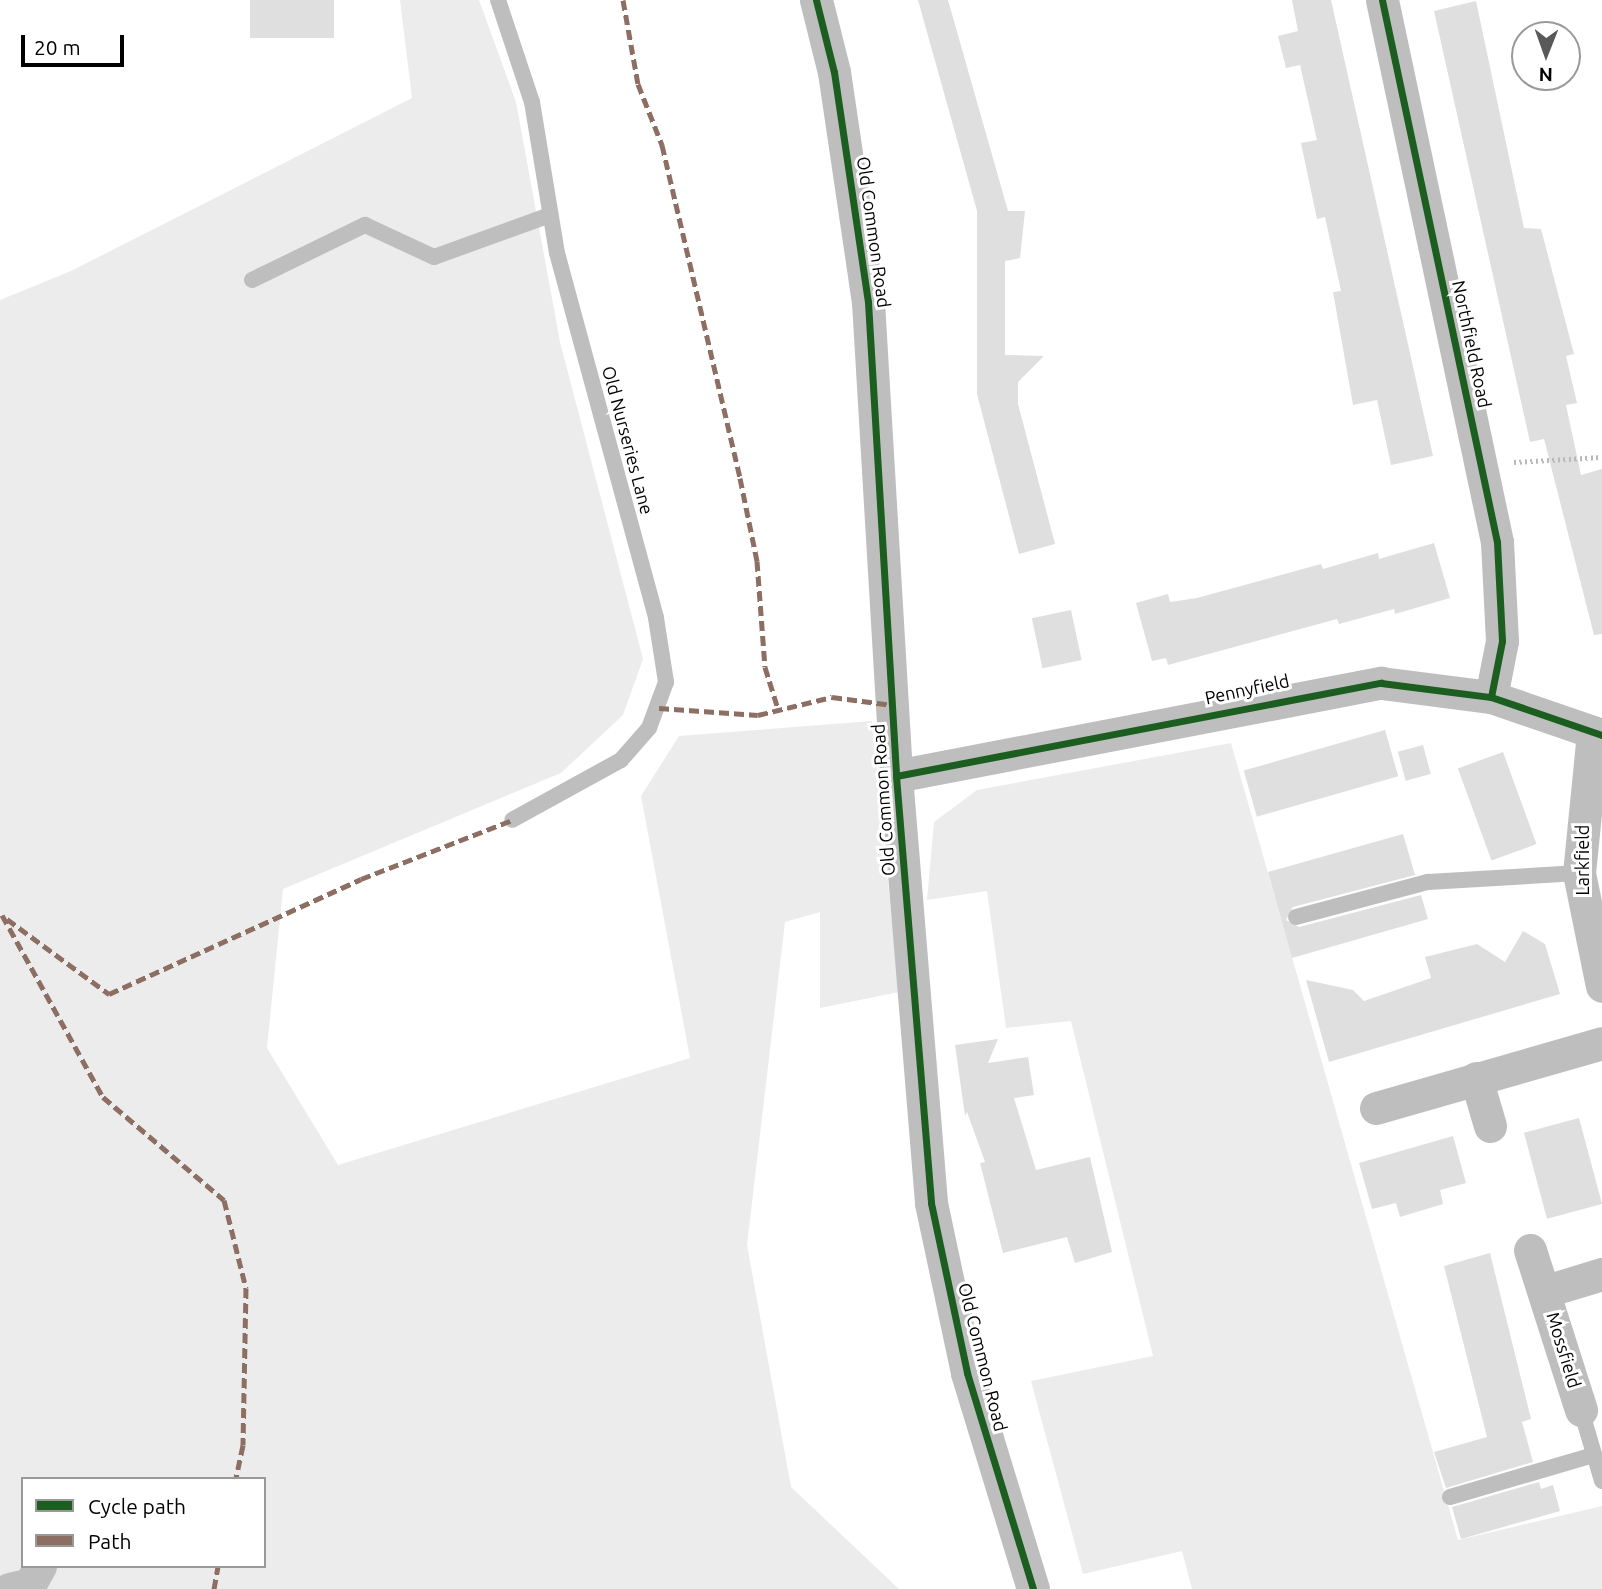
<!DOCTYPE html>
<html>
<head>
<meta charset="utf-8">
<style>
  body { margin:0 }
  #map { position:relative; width:1602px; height:1589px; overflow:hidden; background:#fff; font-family:Ubuntu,sans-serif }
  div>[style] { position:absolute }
  .green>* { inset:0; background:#ececec }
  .building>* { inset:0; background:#dfdfdf; transform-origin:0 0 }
  .path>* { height:4.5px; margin-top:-2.25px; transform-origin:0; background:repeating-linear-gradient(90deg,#b9b9b9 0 2px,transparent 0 5.5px) }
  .service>* { height:16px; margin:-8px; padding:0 8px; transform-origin:8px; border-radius:8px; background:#bebebe }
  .minor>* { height:33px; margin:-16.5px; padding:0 16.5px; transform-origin:16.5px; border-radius:16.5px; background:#bebebe }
  .quiet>* { height:5px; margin-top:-2.5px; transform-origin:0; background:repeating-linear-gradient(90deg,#8d6e63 0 10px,transparent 0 15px) }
  .cycleway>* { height:7px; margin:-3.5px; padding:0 3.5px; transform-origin:3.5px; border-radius:3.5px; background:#1b5e20 }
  span { translate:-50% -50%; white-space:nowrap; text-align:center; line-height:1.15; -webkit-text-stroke:6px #fff; paint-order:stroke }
  .street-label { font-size:18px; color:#000 }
  .legend { position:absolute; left:21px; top:1477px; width:245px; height:91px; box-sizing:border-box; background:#fff; border:2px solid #999; margin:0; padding:9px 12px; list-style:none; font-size:21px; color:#000 }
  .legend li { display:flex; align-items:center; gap:14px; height:35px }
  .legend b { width:35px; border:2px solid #999 }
  .north { position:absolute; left:1511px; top:21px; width:70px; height:70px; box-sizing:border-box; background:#fff; border:2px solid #999; border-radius:50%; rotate:181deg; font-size:19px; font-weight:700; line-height:28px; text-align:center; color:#000 }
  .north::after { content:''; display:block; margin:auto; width:24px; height:32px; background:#595959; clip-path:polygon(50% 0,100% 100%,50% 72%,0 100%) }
  .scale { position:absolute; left:21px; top:35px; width:103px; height:32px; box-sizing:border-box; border:4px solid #000; border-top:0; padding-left:9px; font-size:21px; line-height:24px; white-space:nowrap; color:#000; -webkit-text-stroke:5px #fff; paint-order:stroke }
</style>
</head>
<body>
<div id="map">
  <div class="green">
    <div style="clip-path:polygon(evenodd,400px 0,479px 0,516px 102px,560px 342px,643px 659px,623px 715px,561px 773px,283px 889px,267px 1048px,338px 1165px,690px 1058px,641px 796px,679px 736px,872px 721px,899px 992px,820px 1008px,820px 912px,785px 922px,747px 1245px,791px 1487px,899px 1589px,0 1589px,0 300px,71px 271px,412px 98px,400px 0,23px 1479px,264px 1479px,264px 1566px,23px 1566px,23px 1479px)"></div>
    <div style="clip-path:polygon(1231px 743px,1458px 1540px,1602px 1506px,1602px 1589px,1192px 1589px,1182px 1551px,1083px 1574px,1031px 1381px,1153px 1356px,1071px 1021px,1006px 1028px,987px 891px,927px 900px,934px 822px,977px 790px)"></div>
  </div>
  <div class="building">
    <div style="left:250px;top:0;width:84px;height:38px"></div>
    <div style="clip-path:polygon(918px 0,948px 0,1008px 211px,1025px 211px,1020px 258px,1005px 261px,1005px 355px,1044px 356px,1018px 382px,1018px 404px,1055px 544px,1019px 554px,977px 394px,977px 211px)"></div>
    <div style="clip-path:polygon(1292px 0,1331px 0,1433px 456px,1391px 465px,1377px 400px,1353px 405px,1333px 292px,1341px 291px,1325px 217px,1317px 219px,1301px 143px,1317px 140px,1300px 65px,1286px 68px,1278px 36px,1298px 31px)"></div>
    <div style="clip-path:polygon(1476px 1px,1524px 228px,1541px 229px,1574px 354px,1566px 356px,1577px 403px,1566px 405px,1581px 475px,1602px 469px,1602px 634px,1594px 635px,1544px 439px,1530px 442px,1434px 11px)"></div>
    <div style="clip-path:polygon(1434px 543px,1450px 598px,1395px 614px,1394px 609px,1339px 624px,1337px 619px,1168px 665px,1166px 658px,1152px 661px,1136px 603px,1168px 594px,1170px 602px,1197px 598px,1321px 564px,1323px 569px,1378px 553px,1379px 559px)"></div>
    <div style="left:1071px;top:610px;width:51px;height:40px;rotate:78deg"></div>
    <div style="left:1385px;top:730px;width:48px;height:147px;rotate:74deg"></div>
    <div style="left:1423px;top:745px;width:30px;height:26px;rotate:75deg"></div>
    <div style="left:1503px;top:752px;width:98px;height:48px;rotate:70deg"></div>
    <div style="clip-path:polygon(1403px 834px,1415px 875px,1293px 907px,1286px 920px,1299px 927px,1421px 895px,1428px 919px,1292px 958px,1268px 872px)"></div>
    <div style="clip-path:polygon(1523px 931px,1545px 944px,1560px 994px,1329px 1062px,1306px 980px,1353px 990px,1364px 1001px,1431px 978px,1425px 957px,1477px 944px,1505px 962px)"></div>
    <div style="clip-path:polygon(998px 1039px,988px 1063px,1028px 1057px,1034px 1095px,1014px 1098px,1036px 1170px,1090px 1157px,1112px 1252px,1075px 1263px,1067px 1237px,1003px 1253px,980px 1163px,985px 1162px,967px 1112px,965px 1116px,955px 1045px)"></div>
    <div style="left:1579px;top:1118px;width:89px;height:57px;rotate:75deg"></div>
    <div style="clip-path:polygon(1453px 1136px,1466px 1183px,1440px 1190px,1443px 1204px,1400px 1217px,1396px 1203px,1372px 1209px,1359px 1163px)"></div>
    <div style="clip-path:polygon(1490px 1253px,1531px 1419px,1522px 1422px,1533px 1462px,1446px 1488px,1434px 1452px,1487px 1437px,1444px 1266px)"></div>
    <div style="clip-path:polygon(1539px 1482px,1541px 1489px,1553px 1485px,1560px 1511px,1461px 1539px,1452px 1507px)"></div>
  </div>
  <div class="path">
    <div style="left:1514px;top:462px;width:88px;rotate:-3.3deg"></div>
  </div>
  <div class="service">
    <div style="left:498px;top:0;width:108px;rotate:71.6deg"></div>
    <div style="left:532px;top:102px;width:153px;rotate:80.6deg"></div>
    <div style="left:557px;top:253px;width:378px;rotate:74.8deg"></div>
    <div style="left:656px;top:618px;width:65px;rotate:81.1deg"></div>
    <div style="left:666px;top:682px;width:49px;rotate:110.3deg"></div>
    <div style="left:649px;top:728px;width:43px;rotate:131.2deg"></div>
    <div style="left:621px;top:760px;width:124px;rotate:151.2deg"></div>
    <div style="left:252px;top:280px;width:126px;rotate:-26deg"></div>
    <div style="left:365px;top:225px;width:76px;rotate:24.9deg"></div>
    <div style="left:434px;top:257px;width:123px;rotate:-19.9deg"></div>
    <div style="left:1296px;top:917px;width:137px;rotate:-14.9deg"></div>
    <div style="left:1428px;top:882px;width:151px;rotate:-3.4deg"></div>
    <div style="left:1581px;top:1410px;width:74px;rotate:73.5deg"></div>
    <div style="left:1450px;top:1497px;width:150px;rotate:-16.3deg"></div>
  </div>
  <div class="minor">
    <div style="left:816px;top:0;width:74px;rotate:76deg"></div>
    <div style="left:834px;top:72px;width:232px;rotate:81.6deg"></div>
    <div style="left:868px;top:302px;width:475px;rotate:86.6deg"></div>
    <div style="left:896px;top:776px;width:428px;rotate:85.3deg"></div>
    <div style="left:931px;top:1203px;width:174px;rotate:78deg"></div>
    <div style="left:967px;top:1373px;width:226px;rotate:73deg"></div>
    <div style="left:1382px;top:0;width:554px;rotate:78.02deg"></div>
    <div style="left:1497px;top:542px;width:99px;rotate:87.1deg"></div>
    <div style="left:1502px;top:641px;width:57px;rotate:101.1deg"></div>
    <div style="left:1593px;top:733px;width:141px;rotate:95.7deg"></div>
    <div style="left:1579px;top:873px;width:115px;rotate:78.5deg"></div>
    <div style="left:896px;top:776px;width:494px;rotate:-10.9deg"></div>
    <div style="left:1381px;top:683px;width:111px;rotate:7.3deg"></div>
    <div style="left:1491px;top:697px;width:117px;rotate:18.9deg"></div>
    <div style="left:1476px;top:1078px;width:50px;rotate:73.7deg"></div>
    <div style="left:1376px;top:1108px;width:235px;rotate:-16deg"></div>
    <div style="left:1530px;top:1250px;width:168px;rotate:72.3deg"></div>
    <div style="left:1546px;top:1291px;width:59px;rotate:-16.9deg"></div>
    <div style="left:9px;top:1589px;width:22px;rotate:-13deg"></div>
    <div style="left:30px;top:1584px;width:21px;rotate:-61deg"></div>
  </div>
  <div class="quiet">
    <div style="left:623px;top:0;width:85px;rotate:79.9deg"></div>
    <div style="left:638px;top:84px;width:66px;rotate:68.5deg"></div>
    <div style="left:662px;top:145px;width:342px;rotate:76.8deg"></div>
    <div style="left:740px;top:478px;width:85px;rotate:78.4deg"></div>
    <div style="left:757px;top:561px;width:106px;rotate:85.7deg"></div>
    <div style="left:765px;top:667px;width:47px;rotate:72.7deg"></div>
    <div style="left:659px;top:708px;width:99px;rotate:4deg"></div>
    <div style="left:758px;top:715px;width:76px;rotate:-13.7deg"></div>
    <div style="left:832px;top:697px;width:61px;rotate:7.6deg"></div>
    <div style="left:2px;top:915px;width:208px;rotate:61deg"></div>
    <div style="left:103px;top:1097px;width:159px;rotate:40.4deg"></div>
    <div style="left:224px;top:1200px;width:91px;rotate:76deg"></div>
    <div style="left:246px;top:1288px;width:157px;rotate:91.1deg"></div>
    <div style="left:243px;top:1445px;width:35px;rotate:102deg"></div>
    <div style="left:7px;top:919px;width:127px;rotate:36.3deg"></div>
    <div style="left:109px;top:994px;width:277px;rotate:-24.5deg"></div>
    <div style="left:361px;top:879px;width:162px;rotate:-21.3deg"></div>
    <div style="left:214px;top:1589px;width:23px;rotate:-80deg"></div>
  </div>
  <div class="cycleway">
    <div style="left:816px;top:0;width:74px;rotate:76deg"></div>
    <div style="left:834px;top:72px;width:232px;rotate:81.6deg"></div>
    <div style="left:868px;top:302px;width:475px;rotate:86.6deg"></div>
    <div style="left:896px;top:776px;width:428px;rotate:85.3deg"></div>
    <div style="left:931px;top:1203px;width:174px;rotate:78deg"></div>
    <div style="left:967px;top:1373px;width:226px;rotate:73deg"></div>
    <div style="left:1382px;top:0;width:554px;rotate:78.02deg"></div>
    <div style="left:1497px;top:542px;width:99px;rotate:87.1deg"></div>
    <div style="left:1502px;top:641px;width:57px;rotate:101.1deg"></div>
    <div style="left:896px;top:776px;width:494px;rotate:-10.9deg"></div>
    <div style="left:1381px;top:683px;width:111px;rotate:7.3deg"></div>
    <div style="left:1491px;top:697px;width:117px;rotate:18.9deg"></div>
  </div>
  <div class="street-label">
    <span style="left:874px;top:232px;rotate:82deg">Old Common Road</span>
    <span style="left:1472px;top:344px;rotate:78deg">Northfield Road</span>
    <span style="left:628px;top:440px;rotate:75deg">Old Nurseries Lane</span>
    <span style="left:1247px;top:689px;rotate:-12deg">Pennyfield</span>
    <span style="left:883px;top:800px;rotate:-94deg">Old Common Road</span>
    <span style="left:1582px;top:860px;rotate:-90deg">Larkfield</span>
    <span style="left:1564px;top:1350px;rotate:73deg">Mossfield</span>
    <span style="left:983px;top:1357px;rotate:76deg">Old Common Road</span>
  </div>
  <ul class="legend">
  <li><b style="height:9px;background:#1b5e20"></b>Cycle path</li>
  <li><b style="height:9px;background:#8d6e63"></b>Path</li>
  </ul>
  <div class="north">N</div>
  <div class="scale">20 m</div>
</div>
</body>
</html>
